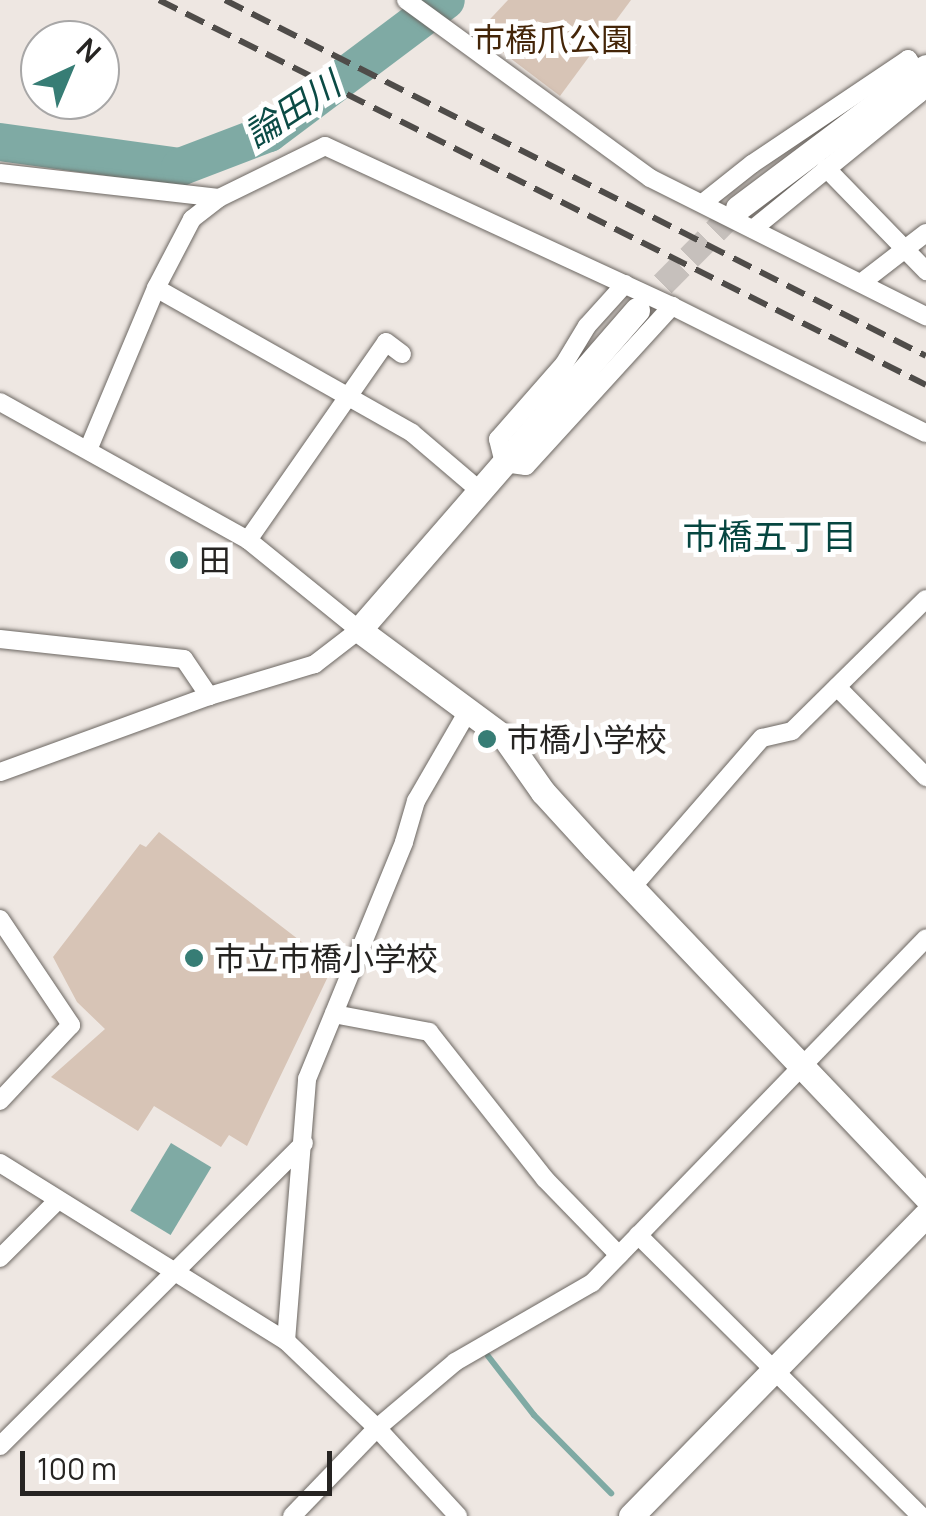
<!DOCTYPE html>
<html>
<head>
<meta charset="utf-8">
<style>
  body { margin:0 }
  #map { position:relative; width:926px; height:1516px; overflow:hidden; background:#eee7e2; font-family:Manrope,"Noto Sans JP",sans-serif }
  div>[style] { position:absolute }
  .green>* { inset:0; background:#d7c4b6 }
  .water>* { inset:0; background:#7faaa4; transform-origin:0 0 }
  .stream>* { height:6px; margin:-3px; padding:0 3px; transform-origin:3px; border-radius:3px; background:#7faaa4 }
  .river>* { height:38px; margin:-19px; padding:0 19px; transform-origin:19px; border-radius:19px; background:#7faaa4 }
  .secondary-tunnel>* { height:25px; margin-top:-12.5px; transform-origin:0; background:repeating-linear-gradient(90deg,#c6c0bc 0 25px,transparent 0 37px) }
  .roads { filter:drop-shadow(0 0 2px #6c6762) drop-shadow(0 0 2px #6c6762) }
  .street>* { height:18px; margin:-9px; padding:0 9px; transform-origin:9px; border-radius:9px; background:#fff }
  .secondary>* { height:25px; margin:-12.5px; padding:0 12.5px; transform-origin:12.5px; border-radius:12.5px; background:#fff }
  .rail>* { height:6px; margin-top:-3px; transform-origin:0; background:repeating-linear-gradient(90deg,#4f4c49 0 20px,transparent 0 30px) }
  .dots>* { width:28px; height:28px; translate:-50% -50%; box-sizing:border-box; border:5px solid #fff; border-radius:50% }
  span { translate:-50% -50%; white-space:nowrap; text-align:center; line-height:1.15; -webkit-text-stroke:10px #fff; paint-order:stroke }
  .park-label { font-size:32px; color:#442508 }
  .poi-label { font-size:32px; color:#262422 }
  .left { translate:0 -50%; text-align:left }
  .water-label { font-size:35px; color:#0b4b45; font-style:italic }
  .neighbourhood-label { font-size:35px; color:#064640 }
  .north { position:absolute; left:20px; top:20px; width:100px; height:100px; box-sizing:border-box; background:#fff; border:2px solid #a8a7a7; border-radius:50%; rotate:44deg; font-size:28px; font-weight:700; line-height:40px; text-align:center; color:#262422 }
  .north::after { content:''; display:block; margin:auto; width:35px; height:45px; background:#377d75; clip-path:polygon(50% 0,100% 100%,50% 72%,0 100%) }
  .scale { position:absolute; left:20px; top:1451px; width:312px; height:45px; box-sizing:border-box; border:5px solid #262422; border-top:0; padding-left:12px; font-size:30px; line-height:35px; white-space:nowrap; color:#262422; -webkit-text-stroke:8px #fff; paint-order:stroke }
</style>
</head>
<body>
<div id="map">
  <div class="green">
    <div style="clip-path:polygon(508px 0,631px 0,560px 96px,477px 33px)"></div>
    <div style="clip-path:polygon(159px 832px,333px 966px,247px 1146px,229px 1135px,221px 1147px,154px 1106px,138px 1131px,51px 1077px,105px 1029px,77px 1002px,53px 957px,140px 844px,146px 847px)"></div>
  </div>
  <div class="water">
    <div style="left:171px;top:1143px;width:47px;height:79px;rotate:31deg"></div>
  </div>
  <div class="stream">
    <div style="left:488px;top:1356px;width:75px;rotate:52.1deg"></div>
    <div style="left:534px;top:1415px;width:110px;rotate:45.4deg"></div>
  </div>
  <div class="river">
    <div style="left:0;top:142px;width:182px;rotate:7.9deg"></div>
    <div style="left:180px;top:167px;width:95px;rotate:-20.9deg"></div>
    <div style="left:269px;top:133px;width:221px;rotate:-36.9deg"></div>
  </div>
  <div class="secondary-tunnel">
    <div style="left:637px;top:310px;width:144px;rotate:-45.3deg"></div>
  </div>
  <div class="roads">
    <div class="street">
      <div style="left:406px;top:0;width:302px;rotate:36.1deg"></div>
      <div style="left:650px;top:178px;width:309px;rotate:26.6deg"></div>
      <div style="left:826px;top:168px;width:144px;rotate:45.8deg"></div>
      <div style="left:0;top:173px;width:220px;rotate:6.5deg"></div>
      <div style="left:704px;top:202px;width:61px;rotate:-38.4deg"></div>
      <div style="left:752px;top:164px;width:188px;rotate:-33.9deg"></div>
      <div style="left:908px;top:59px;width:18px;rotate:56deg"></div>
      <div style="left:918px;top:74px;width:20px;rotate:87deg"></div>
      <div style="left:919px;top:94px;width:214px;rotate:140.9deg"></div>
      <div style="left:861px;top:283px;width:82px;rotate:-37.6deg"></div>
      <div style="left:625px;top:284px;width:57px;rotate:132.1deg"></div>
      <div style="left:587px;top:326px;width:44px;rotate:121.2deg"></div>
      <div style="left:564px;top:364px;width:100px;rotate:131.3deg"></div>
      <div style="left:498px;top:439px;width:25px;rotate:76deg"></div>
      <div style="left:504px;top:463px;width:22px;rotate:8deg"></div>
      <div style="left:526px;top:466px;width:217px;rotate:-47.6deg"></div>
      <div style="left:156px;top:288px;width:294px;rotate:29.5deg"></div>
      <div style="left:412px;top:433px;width:88px;rotate:40.4deg"></div>
      <div style="left:0;top:402px;width:284px;rotate:29.1deg"></div>
      <div style="left:248px;top:540px;width:143px;rotate:39deg"></div>
      <div style="left:359px;top:630px;width:56px;rotate:142.3deg"></div>
      <div style="left:315px;top:664px;width:111px;rotate:163.2deg"></div>
      <div style="left:209px;top:696px;width:222px;rotate:160deg"></div>
      <div style="left:88px;top:450px;width:176px;rotate:-67.2deg"></div>
      <div style="left:156px;top:288px;width:78px;rotate:-62.4deg"></div>
      <div style="left:192px;top:219px;width:34px;rotate:-38deg"></div>
      <div style="left:219px;top:198px;width:118px;rotate:-26.1deg"></div>
      <div style="left:325px;top:146px;width:382px;rotate:24.8deg"></div>
      <div style="left:672px;top:306px;width:284px;rotate:26.6deg"></div>
      <div style="left:248px;top:540px;width:241px;rotate:-55.1deg"></div>
      <div style="left:386px;top:342px;width:20px;rotate:37deg"></div>
      <div style="left:0;top:639px;width:185px;rotate:6.2deg"></div>
      <div style="left:184px;top:659px;width:45px;rotate:56deg"></div>
      <div style="left:837px;top:687px;width:127px;rotate:45.3deg"></div>
      <div style="left:634px;top:885px;width:195px;rotate:-49deg"></div>
      <div style="left:762px;top:738px;width:31px;rotate:-13deg"></div>
      <div style="left:792px;top:731px;width:188px;rotate:-44.6deg"></div>
      <div style="left:0;top:919px;width:128px;rotate:56.2deg"></div>
      <div style="left:71px;top:1025px;width:104px;rotate:133.1deg"></div>
      <div style="left:334px;top:1014px;width:97px;rotate:10.7deg"></div>
      <div style="left:429px;top:1032px;width:187px;rotate:51.7deg"></div>
      <div style="left:545px;top:1179px;width:106px;rotate:45.8deg"></div>
      <div style="left:0;top:1163px;width:337px;rotate:31.9deg"></div>
      <div style="left:286px;top:1341px;width:126px;rotate:43.7deg"></div>
      <div style="left:377px;top:1428px;width:120px;rotate:47.4deg"></div>
      <div style="left:638px;top:1235px;width:399px;rotate:44.8deg"></div>
      <div style="left:0;top:1258px;width:82px;rotate:-45deg"></div>
      <div style="left:286px;top:1341px;width:263px;rotate:-85.4deg"></div>
      <div style="left:307px;top:1079px;width:256px;rotate:-67.7deg"></div>
      <div style="left:404px;top:842px;width:43px;rotate:-73.7deg"></div>
      <div style="left:416px;top:801px;width:104px;rotate:-60deg"></div>
      <div style="left:0;top:1446px;width:429px;rotate:-44.9deg"></div>
      <div style="left:292px;top:1516px;width:122px;rotate:-46deg"></div>
      <div style="left:377px;top:1428px;width:102px;rotate:-40.2deg"></div>
      <div style="left:455px;top:1362px;width:158px;rotate:-30deg"></div>
      <div style="left:592px;top:1283px;width:480px;rotate:-45.9deg"></div>
    </div>
    <div class="secondary">
      <div style="left:738px;top:208px;width:235px;rotate:-36.9deg"></div>
      <div style="left:637px;top:310px;width:424px;rotate:131deg"></div>
      <div style="left:359px;top:630px;width:182px;rotate:36.5deg"></div>
      <div style="left:505px;top:738px;width:66px;rotate:54.9deg"></div>
      <div style="left:543px;top:792px;width:76px;rotate:47.7deg"></div>
      <div style="left:594px;top:848px;width:482px;rotate:46.4deg"></div>
      <div style="left:631px;top:1516px;width:421px;rotate:-45.6deg"></div>
    </div>
  </div>
  <div class="rail">
    <div style="left:159px;top:0;width:858px;rotate:26.65deg"></div>
    <div style="left:225px;top:0;width:786px;rotate:26.92deg"></div>
  </div>
  <div class="dots">
    <div style="left:179px;top:560px;background:#377d75"></div>
    <div style="left:487px;top:739px;background:#377d75"></div>
    <div style="left:194px;top:958px;background:#377d75"></div>
  </div>
  <div class="park-label">
    <span style="left:553px;top:39px">市橋爪公園</span>
  </div>
  <div class="poi-label">
    <span class="left" style="left:199px;top:560px">田</span>
    <span class="left" style="left:507px;top:739px">市橋小学校</span>
    <span class="left" style="left:214px;top:958px">市立市橋小学校</span>
  </div>
  <div class="water-label">
    <span style="left:292px;top:109px;rotate:-33deg">論田川</span>
  </div>
  <div class="neighbourhood-label">
    <span style="left:770px;top:536px">市橋五丁目</span>
  </div>
  <div class="north">N</div>
  <div class="scale">100 m</div>
</div>
</body>
</html>
